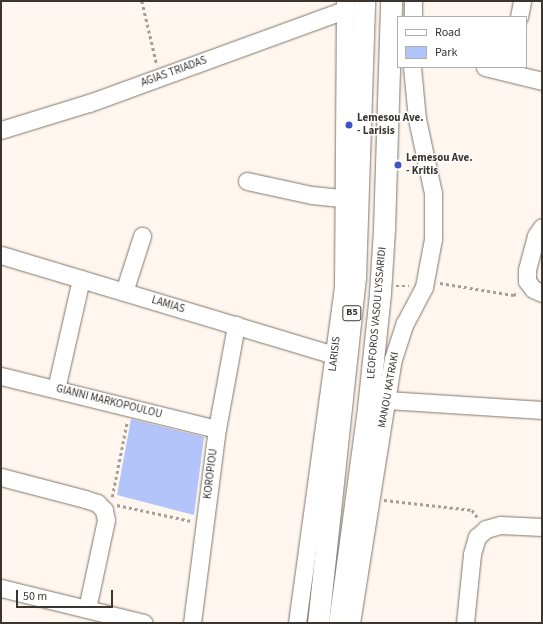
<!DOCTYPE html>
<html>
<head>
<meta charset="utf-8">
<style>
  body { margin:0 }
  #map { position:relative; width:543px; height:624px; overflow:hidden; background:#fef6ef; font-family:"Source Sans 3",sans-serif }
  div>[style] { position:absolute }
  .green>* { inset:0; background:#b3c4fa }
  .path>* { height:2.5px; margin-top:-1.25px; transform-origin:0; background:repeating-linear-gradient(90deg,#a69f99 0 3px,transparent 0 6px) }
  .roads { filter:drop-shadow(0 0 1px #80756a) drop-shadow(0 0 1px #80756a) }
  .minor>* { height:17px; margin:-8.5px; padding:0 8.5px; transform-origin:8.5px; border-radius:8.5px; background:#fff }
  .major>* { height:21px; margin:-10.5px; padding:0 10.5px; transform-origin:10.5px; border-radius:10.5px; background:#fff }
  .dots>* { width:11px; height:11px; translate:-50% -50%; box-sizing:border-box; border:2px solid #fff; border-radius:50% }
  span { translate:-50% -50%; white-space:nowrap; text-align:center; line-height:1.15; -webkit-text-stroke:3px #fff; paint-order:stroke }
  .shield-label span { padding:1px 3px; background:#fff; border:1px solid; border-radius:3px; -webkit-text-stroke-width:0 }
  .shield-label { font-size:10px; color:#3a3530; font-weight:700 }
  .street-label { font-size:11px; color:#3a3530 }
  .poi-label { font-size:11px; color:#3a3530; font-weight:700 }
  .left { translate:0 -50%; text-align:left }
  .frame { position:absolute; inset:0; border:2px solid #3a3530; pointer-events:none }
  .legend { position:absolute; left:397px; top:16px; width:130px; height:52px; box-sizing:border-box; background:#fff; border:1px solid #b0aeac; margin:0; padding:5px 7px; list-style:none; font-size:12px; color:#3a3530 }
  .legend li { display:flex; align-items:center; gap:8px; height:20px }
  .legend b { width:20px; border:1px solid #b0aeac }
  .scale { position:absolute; left:16px; top:590px; width:97px; height:18px; box-sizing:border-box; border:2px solid #3a3530; border-top:0; padding-left:5px; font-size:12px; line-height:14px; white-space:nowrap; color:#3a3530; -webkit-text-stroke:3px #fff; paint-order:stroke }
</style>
</head>
<body>
<div id="map">
  <div class="green">
    <div style="clip-path:polygon(131px 419px,204px 437px,194px 515px,117px 495px)"></div>
  </div>
  <div class="path">
    <div style="left:142px;top:1px;width:66px;rotate:76.8deg"></div>
    <div style="left:440px;top:283px;width:74px;rotate:9.3deg"></div>
    <div style="left:513px;top:295px;width:6px;rotate:-18deg"></div>
    <div style="left:396px;top:286px;width:13px"></div>
    <div style="left:112px;top:497px;width:76px;rotate:-78.7deg"></div>
    <div style="left:384px;top:500px;width:89px;rotate:6.5deg"></div>
    <div style="left:472px;top:510px;width:10px;rotate:53deg"></div>
    <div style="left:117px;top:505px;width:76px;rotate:12.2deg"></div>
  </div>
  <div class="roads">
    <div class="minor">
      <div style="left:413px;top:17px;width:16px;rotate:-90deg"></div>
      <div style="left:519px;top:17px;width:16px;rotate:-79deg"></div>
      <div style="left:485px;top:67px;width:59px;rotate:13.8deg"></div>
      <div style="left:1px;top:130px;width:92px;rotate:-17.1deg"></div>
      <div style="left:89px;top:103px;width:272px;rotate:-20deg"></div>
      <div style="left:247px;top:181px;width:66px;rotate:12.2deg"></div>
      <div style="left:312px;top:195px;width:31px;rotate:6deg"></div>
      <div style="left:542px;top:227px;width:11px;rotate:124deg"></div>
      <div style="left:536px;top:236px;width:35px;rotate:105deg"></div>
      <div style="left:527px;top:270px;width:11px;rotate:90deg"></div>
      <div style="left:527px;top:281px;width:10px;rotate:53deg"></div>
      <div style="left:533px;top:289px;width:10px;rotate:24deg"></div>
      <div style="left:1px;top:255px;width:349px;rotate:16.7deg"></div>
      <div style="left:124px;top:292px;width:59px;rotate:-72.2deg"></div>
      <div style="left:1px;top:376px;width:222px;rotate:13.8deg"></div>
      <div style="left:56px;top:389px;width:113px;rotate:-77.2deg"></div>
      <div style="left:387px;top:400px;width:155px;rotate:3.7deg"></div>
      <div style="left:1px;top:477px;width:87px;rotate:14.7deg"></div>
      <div style="left:85px;top:499px;width:13px;rotate:18deg"></div>
      <div style="left:97px;top:503px;width:10px;rotate:45deg"></div>
      <div style="left:104px;top:510px;width:10px;rotate:79deg"></div>
      <div style="left:106px;top:520px;width:91px;rotate:102.1deg"></div>
      <div style="left:1px;top:588px;width:147px;rotate:13.8deg"></div>
      <div style="left:192px;top:623px;width:196px;rotate:-82.7deg"></div>
      <div style="left:217px;top:429px;width:106px;rotate:-79.6deg"></div>
      <div style="left:297px;top:623px;width:337px;rotate:-82.2deg"></div>
      <div style="left:343px;top:289px;width:288px;rotate:-89.6deg"></div>
      <div style="left:351px;top:623px;width:267px;rotate:-81deg"></div>
      <div style="left:393px;top:359px;width:38px;rotate:-72deg"></div>
      <div style="left:405px;top:323px;width:41px;rotate:-62.2deg"></div>
      <div style="left:424px;top:287px;width:49px;rotate:-79.4deg"></div>
      <div style="left:433px;top:239px;width:46px;rotate:-90deg"></div>
      <div style="left:433px;top:193px;width:76px;rotate:-102.2deg"></div>
      <div style="left:417px;top:119px;width:52px;rotate:-95.5deg"></div>
      <div style="left:465px;top:623px;width:69px;rotate:-84.2deg"></div>
      <div style="left:472px;top:554px;width:18px;rotate:-74deg"></div>
      <div style="left:477px;top:537px;width:12px;rotate:-42deg"></div>
      <div style="left:486px;top:529px;width:15px;rotate:-16deg"></div>
      <div style="left:500px;top:525px;width:42px;rotate:2.7deg"></div>
    </div>
    <div class="major">
      <div style="left:318px;top:623px;width:347px;rotate:-83.9deg"></div>
      <div style="left:355px;top:278px;width:277px;rotate:-88.1deg"></div>
      <div style="left:339px;top:623px;width:217px;rotate:-82.3deg"></div>
      <div style="left:368px;top:408px;width:116px;rotate:-84deg"></div>
      <div style="left:380px;top:293px;width:64px;rotate:-86.4deg"></div>
      <div style="left:384px;top:229px;width:228px;rotate:-88.2deg"></div>
    </div>
  </div>
  <div class="dots">
    <div style="left:349px;top:125px;background:#3e53c6"></div>
    <div style="left:398px;top:165px;background:#3e53c6"></div>
  </div>
  <div class="shield-label">
    <span style="left:352px;top:313px">B5</span>
  </div>
  <div class="street-label">
    <span style="left:174px;top:72px;rotate:-20deg">AGIAS TRIADAS</span>
    <span style="left:168px;top:305px;rotate:17deg">LAMIAS</span>
    <span style="left:377px;top:313px;rotate:-85deg">LEOFOROS VASOU LYSSARIDI</span>
    <span style="left:335px;top:354px;rotate:-83deg">LARISIS</span>
    <span style="left:389px;top:390px;rotate:-80deg">MANOU KATRAKI</span>
    <span style="left:109px;top:402px;rotate:14deg">GIANNI MARKOPOULOU</span>
    <span style="left:211px;top:474px;rotate:-83deg">KOROPIOU</span>
  </div>
  <div class="poi-label">
    <span class="left" style="left:357px;top:125px">Lemesou Ave.<br>- Larisis</span>
    <span class="left" style="left:406px;top:165px">Lemesou Ave.<br>- Kritis</span>
  </div>
  <div class="frame"></div>
  <ul class="legend">
  <li><b style="height:5px;background:#fff"></b>Road</li>
  <li><b style="height:11px;background:#b3c4fa"></b>Park</li>
  </ul>
  <div class="scale">50 m</div>
</div>
</body>
</html>
